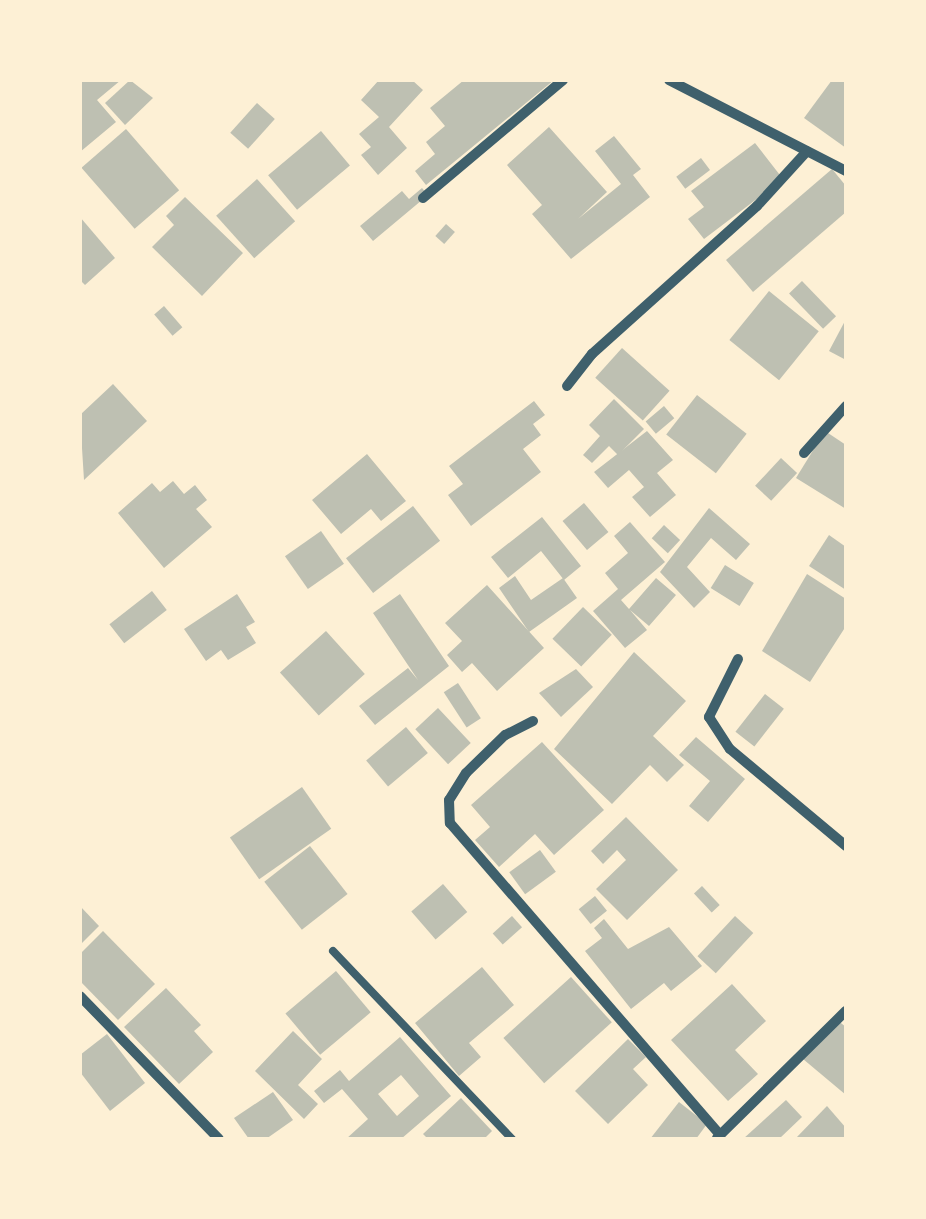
<!DOCTYPE html>
<html>
<head>
<meta charset="utf-8">
<style>
  body { margin:0 }
  #map { position:relative; width:926px; height:1219px; overflow:hidden; background:#fdf0d5; font-family:Arial,sans-serif }
  div>[style] { position:absolute }
  .building>* { inset:0; background:#bec0b2; transform-origin:0 0 }
  .service>* { height:8px; margin:-4px; padding:0 4px; transform-origin:4px; border-radius:4px; background:#3f606c }
  .minor>* { height:10px; margin:-5px; padding:0 5px; transform-origin:5px; border-radius:5px; background:#3f606c }
  span { translate:-50% -50%; white-space:nowrap; text-align:center; line-height:1.15; -webkit-text-stroke:8px #fdf0d5; paint-order:stroke }
  .frame { position:absolute; inset:0; border:82px solid #fdf0d5; pointer-events:none }
</style>
</head>
<body>
<div id="map">
  <div class="building">
    <div style="clip-path:polygon(80px 80px,121px 80px,97px 100px,116px 122px,80px 152px)"></div>
    <div style="clip-path:polygon(130px 80px,153px 98px,125px 125px,105px 103px)"></div>
    <div style="clip-path:polygon(379px 80px,412px 80px,423px 90px,389px 127px,407px 148px,378px 175px,361px 155px,371px 147px,359px 134px,379px 117px,361px 100px)"></div>
    <div style="clip-path:polygon(464px 80px,554px 80px,426px 185px,415px 171px,435px 154px,426px 142px,445px 126px,430px 108px)"></div>
    <div style="clip-path:polygon(832px 80px,846px 80px,846px 148px,804px 118px)"></div>
    <div style="left:257px;top:103px;width:24px;height:40px;rotate:42deg"></div>
    <div style="clip-path:polygon(549px 127px,607px 192px,578px 219px,621px 184px,595px 151px,614px 136px,641px 169px,633px 175px,650px 197px,571px 259px,532px 214px,542px 205px,507px 165px)"></div>
    <div style="left:126px;top:129px;width:81px;height:59px;rotate:49deg"></div>
    <div style="left:321px;top:131px;width:45px;height:69px;rotate:50deg"></div>
    <div style="clip-path:polygon(755px 143px,783px 179px,704px 239px,688px 219px,704px 207px,691px 191px)"></div>
    <div style="left:701px;top:158px;width:15px;height:31px;rotate:53deg"></div>
    <div style="clip-path:polygon(832px 169px,846px 186px,846px 212px,753px 292px,726px 260px)"></div>
    <div style="left:257px;top:179px;width:57px;height:55px;rotate:48deg"></div>
    <div style="clip-path:polygon(422px 188px,428px 195px,373px 241px,360px 226px,402px 191px,409px 199px)"></div>
    <div style="clip-path:polygon(185px 197px,243px 253px,202px 296px,152px 247px,174px 225px,166px 216px)"></div>
    <div style="clip-path:polygon(80px 217px,115px 258px,85px 285px,80px 280px)"></div>
    <div style="left:446px;top:224px;width:12px;height:16px;rotate:42deg"></div>
    <div style="left:802px;top:281px;width:49px;height:18px;rotate:46deg"></div>
    <div style="left:769px;top:291px;width:64px;height:63px;rotate:39deg"></div>
    <div style="left:164px;top:306px;width:28px;height:13px;rotate:49deg"></div>
    <div style="clip-path:polygon(846px 319px,846px 360px,829px 351px)"></div>
    <div style="left:622px;top:348px;width:64px;height:40px;rotate:42deg"></div>
    <div style="clip-path:polygon(113px 384px,147px 421px,84px 480px,80px 415px)"></div>
    <div style="left:697px;top:395px;width:63px;height:50px;rotate:38deg"></div>
    <div style="clip-path:polygon(614px 399px,644px 429px,618px 455px,609px 446px,592px 463px,583px 455px,600px 436px,589px 425px)"></div>
    <div style="clip-path:polygon(534px 401px,545px 415px,533px 424px,541px 435px,523px 449px,541px 472px,471px 526px,448px 495px,463px 484px,449px 466px)"></div>
    <div style="left:664px;top:406px;width:16px;height:24px;rotate:50deg"></div>
    <div style="clip-path:polygon(647px 431px,673px 460px,657px 473px,676px 495px,650px 517px,632px 497px,644px 487px,629px 470px,608px 488px,594px 472px)"></div>
    <div style="clip-path:polygon(825px 431px,846px 445px,846px 509px,796px 478px)"></div>
    <div style="clip-path:polygon(367px 454px,406px 501px,381px 521px,371px 509px,341px 534px,312px 500px)"></div>
    <div style="left:781px;top:458px;width:22px;height:38px;rotate:43deg"></div>
    <div style="clip-path:polygon(173px 481px,184px 494px,195px 485px,207px 500px,196px 509px,212px 527px,164px 568px,118px 513px,152px 483px,160px 492px)"></div>
    <div style="left:584px;top:503px;width:38px;height:28px;rotate:50deg"></div>
    <div style="left:413px;top:506px;width:44px;height:85px;rotate:52deg"></div>
    <div style="clip-path:polygon(709px 508px,750px 544px,736px 560px,711px 538px,687px 567px,710px 592px,694px 608px,660px 572px)"></div>
    <div style="clip-path:polygon(542px 517px,581px 566px,564px 580px,541px 551px,508px 578px,491px 557px)"></div>
    <div style="clip-path:polygon(630px 522px,665px 562px,621px 600px,629px 609px,656px 578px,676px 595px,649px 626px,630px 610px,647px 630px,625px 648px,593px 611px,618px 589px,605px 573px,628px 553px,614px 536px)"></div>
    <div style="left:664px;top:525px;width:22px;height:18px;rotate:43deg"></div>
    <div style="left:321px;top:531px;width:40px;height:44px;rotate:55deg"></div>
    <div style="clip-path:polygon(829px 535px,846px 547px,846px 590px,809px 566px)"></div>
    <div style="left:725px;top:565px;width:34px;height:27px;rotate:32deg"></div>
    <div style="clip-path:polygon(807px 574px,846px 599px,846px 626px,810px 682px,762px 651px)"></div>
    <div style="clip-path:polygon(515px 576px,531px 600px,563px 578px,577px 598px,529px 632px,499px 588px)"></div>
    <div style="clip-path:polygon(487px 585px,544px 648px,497px 691px,472px 663px,462px 672px,447px 655px,462px 641px,445px 623px)"></div>
    <div style="left:152px;top:591px;width:24px;height:54px;rotate:52deg"></div>
    <div style="clip-path:polygon(237px 594px,255px 622px,246px 627px,256px 643px,228px 660px,221px 650px,206px 661px,184px 629px)"></div>
    <div style="clip-path:polygon(400px 594px,449px 666px,375px 725px,359px 706px,408px 668px,418px 680px,373px 613px)"></div>
    <div style="left:583px;top:607px;width:40px;height:44px;rotate:44deg"></div>
    <div style="left:326px;top:631px;width:58px;height:62px;rotate:48deg"></div>
    <div style="clip-path:polygon(634px 652px,686px 701px,653px 736px,684px 765px,667px 782px,650px 765px,612px 804px,554px 749px)"></div>
    <div style="clip-path:polygon(576px 669px,593px 687px,561px 717px,539px 693px)"></div>
    <div style="left:458px;top:683px;width:42px;height:17px;rotate:57deg"></div>
    <div style="left:765px;top:694px;width:24px;height:48px;rotate:38deg"></div>
    <div style="left:438px;top:708px;width:48px;height:31px;rotate:47deg"></div>
    <div style="left:406px;top:727px;width:34px;height:52px;rotate:50deg"></div>
    <div style="clip-path:polygon(696px 737px,745px 779px,708px 822px,689px 806px,710px 781px,679px 755px)"></div>
    <div style="clip-path:polygon(542px 742px,604px 810px,554px 855px,535px 834px,499px 867px,475px 840px,490px 827px,471px 805px)"></div>
    <div style="left:302px;top:787px;width:51px;height:88px;rotate:55deg"></div>
    <div style="clip-path:polygon(626px 817px,678px 870px,627px 920px,596px 889px,626px 860px,617px 850px,603px 864px,591px 851px)"></div>
    <div style="left:310px;top:846px;width:61px;height:58px;rotate:52deg"></div>
    <div style="left:540px;top:850px;width:27px;height:38px;rotate:54deg"></div>
    <div style="left:443px;top:884px;width:37px;height:42px;rotate:49deg"></div>
    <div style="left:702px;top:886px;width:26px;height:11px;rotate:47deg"></div>
    <div style="left:595px;top:896px;width:19px;height:21px;rotate:51deg"></div>
    <div style="clip-path:polygon(80px 906px,99px 926px,80px 945px)"></div>
    <div style="left:512px;top:916px;width:15px;height:26px;rotate:48deg"></div>
    <div style="left:735px;top:916px;width:25px;height:55px;rotate:43deg"></div>
    <div style="clip-path:polygon(604px 919px,628px 949px,669px 927px,702px 966px,671px 991px,664px 983px,631px 1009px,585px 951px,602px 938px,594px 928px)"></div>
    <div style="clip-path:polygon(103px 931px,155px 984px,118px 1020px,80px 981px,80px 954px)"></div>
    <div style="clip-path:polygon(482px 967px,514px 1005px,469px 1043px,481px 1057px,459px 1076px,415px 1023px)"></div>
    <div style="left:336px;top:971px;width:54px;height:66px;rotate:50deg"></div>
    <div style="left:571px;top:977px;width:61px;height:91px;rotate:48deg"></div>
    <div style="clip-path:polygon(732px 984px,766px 1021px,735px 1050px,758px 1074px,728px 1101px,671px 1040px)"></div>
    <div style="clip-path:polygon(166px 988px,201px 1025px,194px 1031px,213px 1052px,179px 1084px,124px 1027px)"></div>
    <div style="clip-path:polygon(837px 1020px,846px 1027px,846px 1095px,803px 1059px)"></div>
    <div style="clip-path:polygon(293px 1031px,322px 1059px,298px 1085px,318px 1104px,304px 1119px,255px 1071px)"></div>
    <div style="clip-path:polygon(107px 1034px,145px 1083px,110px 1111px,80px 1072px,80px 1055px)"></div>
    <div style="clip-path:polygon(evenodd,400px 1037px,451px 1096px,401px 1139px,346px 1139px,368px 1119px,342px 1089px,324px 1103px,314px 1091px,340px 1070px,349px 1081px,400px 1037px,401px 1075px,419px 1096px,397px 1116px,378px 1094px,401px 1075px)"></div>
    <div style="clip-path:polygon(628px 1039px,646px 1057px,633px 1069px,648px 1085px,608px 1124px,575px 1091px)"></div>
    <div style="clip-path:polygon(273px 1092px,293px 1120px,266px 1139px,249px 1139px,234px 1118px)"></div>
    <div style="clip-path:polygon(461px 1098px,492px 1131px,484px 1139px,428px 1139px,423px 1134px)"></div>
    <div style="clip-path:polygon(786px 1100px,802px 1117px,779px 1139px,743px 1139px)"></div>
    <div style="clip-path:polygon(679px 1102px,707px 1124px,696px 1139px,650px 1139px)"></div>
    <div style="clip-path:polygon(827px 1106px,846px 1128px,846px 1139px,795px 1139px)"></div>
  </div>
  <div class="service">
    <div style="left:333px;top:951px;width:260px;rotate:46.4deg"></div>
  </div>
  <div class="minor">
    <div style="left:669px;top:80px;width:199px;rotate:27.2deg"></div>
    <div style="left:423px;top:198px;width:183px;rotate:-40.1deg"></div>
    <div style="left:567px;top:386px;width:41px;rotate:-52deg"></div>
    <div style="left:592px;top:354px;width:222px;rotate:-41.9deg"></div>
    <div style="left:757px;top:206px;width:74px;rotate:-47.7deg"></div>
    <div style="left:804px;top:453px;width:63px;rotate:-48.2deg"></div>
    <div style="left:738px;top:659px;width:65px;rotate:116.6deg"></div>
    <div style="left:709px;top:717px;width:38px;rotate:57deg"></div>
    <div style="left:730px;top:749px;width:151px;rotate:39.9deg"></div>
    <div style="left:533px;top:721px;width:31px;rotate:153deg"></div>
    <div style="left:505px;top:735px;width:54px;rotate:135.7deg"></div>
    <div style="left:466px;top:773px;width:32px;rotate:122deg"></div>
    <div style="left:449px;top:800px;width:23px;rotate:88deg"></div>
    <div style="left:450px;top:823px;width:413px;rotate:49.1deg"></div>
    <div style="left:80px;top:996px;width:199px;rotate:45.8deg"></div>
    <div style="left:717px;top:1138px;width:181px;rotate:-44.6deg"></div>
  </div>
  <div class="frame"></div>
</div>
</body>
</html>
